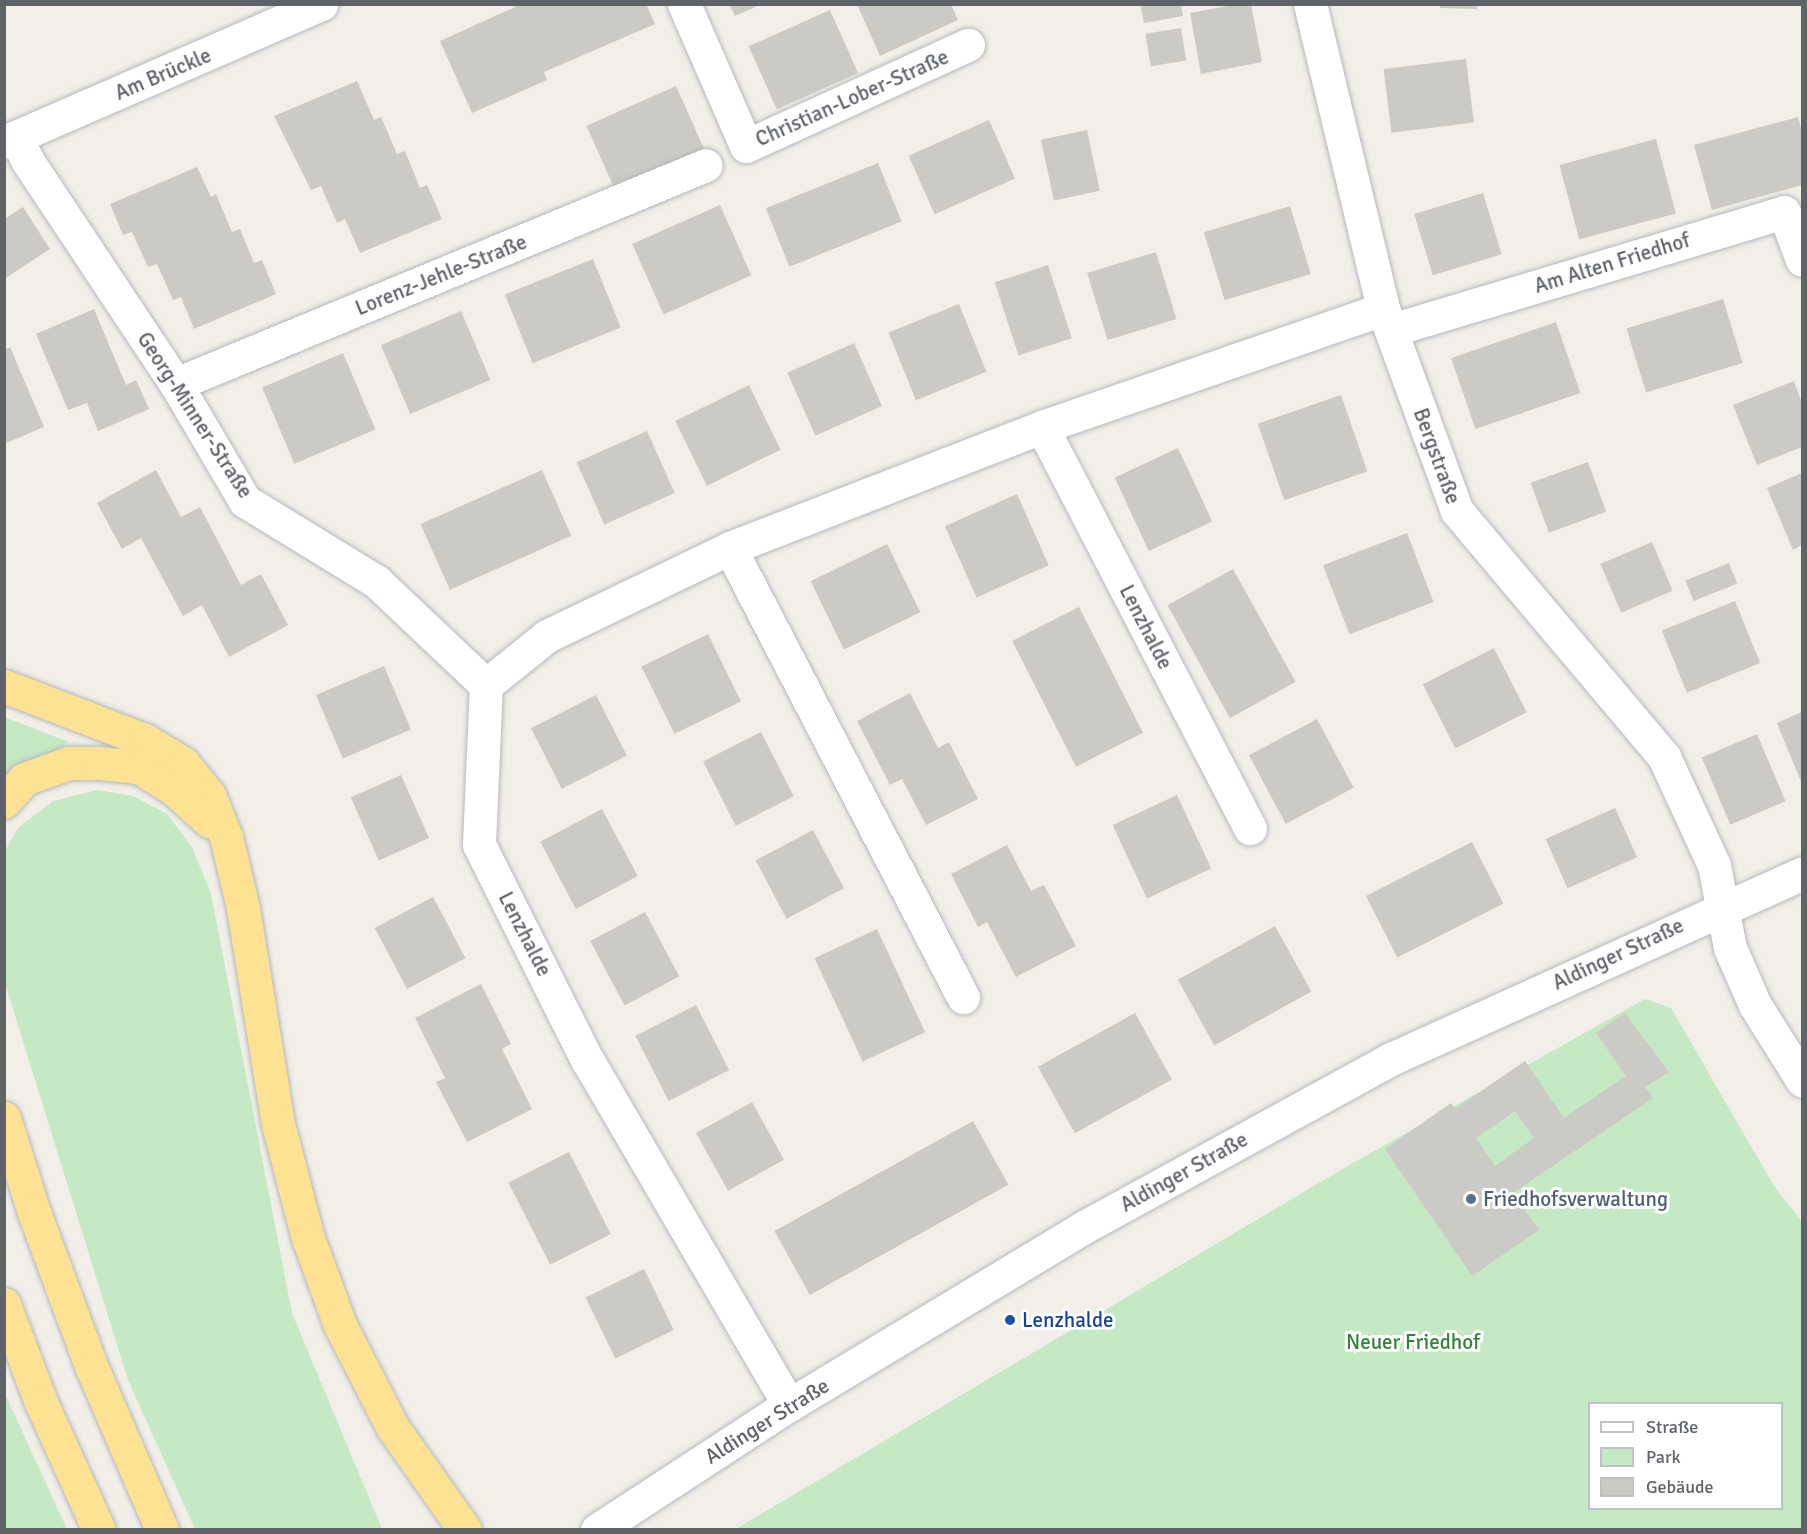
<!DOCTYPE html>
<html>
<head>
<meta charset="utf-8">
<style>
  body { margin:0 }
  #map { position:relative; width:1807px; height:1534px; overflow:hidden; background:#f1efe8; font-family:Signika,sans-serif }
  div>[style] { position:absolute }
  .green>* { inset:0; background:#c5e8c5 }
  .building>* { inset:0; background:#cccac5; transform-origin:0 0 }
  .roads { filter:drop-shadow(0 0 2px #b5b8bc) drop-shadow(0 0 2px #b5b8bc) }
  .street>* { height:33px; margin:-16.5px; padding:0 16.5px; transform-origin:16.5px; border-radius:16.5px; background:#fff }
  .secondary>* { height:33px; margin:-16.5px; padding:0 16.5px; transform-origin:16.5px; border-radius:16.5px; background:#fff }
  .highway>* { height:33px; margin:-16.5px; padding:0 16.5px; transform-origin:16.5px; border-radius:16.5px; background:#fde293 }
  .dots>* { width:16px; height:16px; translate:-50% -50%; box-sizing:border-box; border:3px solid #fff; border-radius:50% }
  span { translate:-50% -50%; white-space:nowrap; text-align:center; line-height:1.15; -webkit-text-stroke:6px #fff; paint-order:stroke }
  .street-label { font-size:21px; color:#5f6368 }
  .service-label { font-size:21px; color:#4e5e75 }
  .left { translate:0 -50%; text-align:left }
  .transit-label { font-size:21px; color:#164399 }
  .park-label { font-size:21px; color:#348238 }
  .frame { position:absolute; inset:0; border:6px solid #5f6368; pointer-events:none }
  .legend { position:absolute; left:1588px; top:1402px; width:195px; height:108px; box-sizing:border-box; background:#fff; border:2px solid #bfc1c3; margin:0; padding:8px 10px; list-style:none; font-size:18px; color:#5f6368 }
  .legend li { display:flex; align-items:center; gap:12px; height:30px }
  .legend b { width:30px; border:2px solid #bfc1c3 }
</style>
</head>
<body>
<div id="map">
  <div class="green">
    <div style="clip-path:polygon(4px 717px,69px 742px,5px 782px)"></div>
    <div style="clip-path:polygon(98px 790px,133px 796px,167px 814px,192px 847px,211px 894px,292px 1313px,382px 1529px,195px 1529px,128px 1380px,5px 983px,5px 851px,18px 828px,53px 801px)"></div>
    <div style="clip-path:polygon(evenodd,1645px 999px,1671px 1008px,1774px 1186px,1802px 1222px,1802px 1529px,734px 1530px,1351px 1164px,1645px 999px,1590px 1404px,1782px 1404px,1782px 1508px,1590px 1508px,1590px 1404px)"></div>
    <div style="clip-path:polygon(5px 1394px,67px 1529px,5px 1529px)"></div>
  </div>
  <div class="building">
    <div style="clip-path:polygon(514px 4px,646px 4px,655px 24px,544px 72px,547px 80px,472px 113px,440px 41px,515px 7px)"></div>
    <div style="clip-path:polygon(729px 4px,762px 4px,735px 16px)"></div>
    <div style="clip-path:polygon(857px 4px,951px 4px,958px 20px,880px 56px)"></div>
    <div style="clip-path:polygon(1140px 4px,1181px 4px,1183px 16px,1144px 23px)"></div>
    <div style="clip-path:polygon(1238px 4px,1251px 4px,1262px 62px,1201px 74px,1190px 13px)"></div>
    <div style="clip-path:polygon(1440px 4px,1477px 4px,1477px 9px,1440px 8px)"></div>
    <div style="left:830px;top:10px;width:69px;height:89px;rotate:66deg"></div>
    <div style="left:1181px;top:28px;width:33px;height:36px;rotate:81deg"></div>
    <div style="left:1466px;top:59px;width:64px;height:83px;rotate:83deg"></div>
    <div style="clip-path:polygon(357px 81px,374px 120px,381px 117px,397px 154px,405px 151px,420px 188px,427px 185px,442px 219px,360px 253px,345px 219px,337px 223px,321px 186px,311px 190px,274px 116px)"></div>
    <div style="left:676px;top:86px;width:74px;height:98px;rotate:66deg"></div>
    <div style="clip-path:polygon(1798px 117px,1802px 131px,1802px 185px,1712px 210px,1694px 145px)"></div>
    <div style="left:989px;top:120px;width:64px;height:88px;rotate:66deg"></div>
    <div style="left:1087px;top:130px;width:62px;height:47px;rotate:78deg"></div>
    <div style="left:1656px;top:139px;width:77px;height:100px;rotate:75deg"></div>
    <div style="left:878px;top:163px;width:63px;height:121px;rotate:68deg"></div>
    <div style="clip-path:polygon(197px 167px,211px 197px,216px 194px,232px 232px,240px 229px,254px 263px,262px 260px,276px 294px,194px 329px,181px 297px,173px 300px,157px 264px,148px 267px,132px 232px,123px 235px,110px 204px)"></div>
    <div style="left:1483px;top:193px;width:64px;height:72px;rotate:73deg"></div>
    <div style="left:720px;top:205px;width:77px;height:96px;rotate:66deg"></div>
    <div style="left:1290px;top:206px;width:71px;height:90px;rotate:73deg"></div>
    <div style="clip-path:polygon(23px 207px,50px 249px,4px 279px,4px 219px)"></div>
    <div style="left:1156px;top:252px;width:70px;height:72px;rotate:73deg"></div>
    <div style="left:593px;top:259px;width:74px;height:95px;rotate:68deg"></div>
    <div style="left:1048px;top:265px;width:77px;height:56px;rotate:72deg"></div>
    <div style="left:1723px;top:299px;width:67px;height:101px;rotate:73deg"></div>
    <div style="left:959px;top:304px;width:73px;height:76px;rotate:68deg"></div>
    <div style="clip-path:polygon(94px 309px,126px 385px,136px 380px,149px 409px,98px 431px,87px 403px,68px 410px,36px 334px)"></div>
    <div style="left:461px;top:311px;width:75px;height:87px;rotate:67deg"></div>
    <div style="left:1556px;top:322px;width:75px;height:111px;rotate:71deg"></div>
    <div style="left:854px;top:343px;width:69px;height:73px;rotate:66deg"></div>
    <div style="clip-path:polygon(10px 347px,44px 427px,4px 444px,4px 350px)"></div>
    <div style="left:343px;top:353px;width:83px;height:88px;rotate:67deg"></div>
    <div style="clip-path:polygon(1794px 381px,1802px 403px,1802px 447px,1757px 465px,1733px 405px)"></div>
    <div style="left:749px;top:385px;width:72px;height:82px;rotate:64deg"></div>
    <div style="left:1341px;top:395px;width:81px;height:88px;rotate:71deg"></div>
    <div style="left:647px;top:431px;width:68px;height:77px;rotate:66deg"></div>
    <div style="left:1178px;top:448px;width:81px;height:70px;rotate:65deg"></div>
    <div style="left:1588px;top:462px;width:53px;height:61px;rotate:70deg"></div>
    <div style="clip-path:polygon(156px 470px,181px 517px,200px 507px,241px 585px,261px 574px,288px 625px,229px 657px,202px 605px,183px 616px,141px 538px,122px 549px,97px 503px)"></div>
    <div style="left:542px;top:470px;width:72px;height:133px;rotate:66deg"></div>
    <div style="clip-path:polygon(1802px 473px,1802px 545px,1793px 550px,1767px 488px)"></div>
    <div style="left:1017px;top:494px;width:78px;height:79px;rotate:66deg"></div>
    <div style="left:1407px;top:533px;width:74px;height:90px;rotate:69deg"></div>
    <div style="left:1652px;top:542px;width:53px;height:56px;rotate:67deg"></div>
    <div style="left:887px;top:544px;width:76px;height:85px;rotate:64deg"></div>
    <div style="left:1729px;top:563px;width:22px;height:47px;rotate:68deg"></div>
    <div style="left:1233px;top:569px;width:129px;height:75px;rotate:61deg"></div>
    <div style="left:1735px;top:601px;width:67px;height:79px;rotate:68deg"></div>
    <div style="left:1079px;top:607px;width:141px;height:75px;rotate:63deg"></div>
    <div style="left:708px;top:634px;width:75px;height:74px;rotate:64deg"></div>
    <div style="left:1494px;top:648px;width:72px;height:80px;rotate:63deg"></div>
    <div style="left:384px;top:666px;width:69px;height:74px;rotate:67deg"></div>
    <div style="clip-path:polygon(910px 693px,938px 748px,949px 742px,978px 799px,926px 825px,902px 779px,890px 785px,857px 721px)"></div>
    <div style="left:596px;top:695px;width:68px;height:73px;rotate:63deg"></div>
    <div style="clip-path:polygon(1802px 712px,1802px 784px,1777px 723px)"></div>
    <div style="left:1317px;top:719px;width:78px;height:77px;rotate:62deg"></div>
    <div style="left:761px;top:732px;width:72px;height:65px;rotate:63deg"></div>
    <div style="left:1757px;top:734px;width:73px;height:60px;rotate:67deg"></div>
    <div style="left:401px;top:775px;width:69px;height:55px;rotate:66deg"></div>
    <div style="left:1177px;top:795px;width:81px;height:71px;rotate:65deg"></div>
    <div style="left:1615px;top:808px;width:54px;height:76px;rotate:66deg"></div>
    <div style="left:602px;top:809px;width:76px;height:70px;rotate:62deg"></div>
    <div style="left:813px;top:830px;width:66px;height:65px;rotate:62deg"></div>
    <div style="left:1472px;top:842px;width:69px;height:119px;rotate:63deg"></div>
    <div style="clip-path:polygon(1007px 845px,1031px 891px,1044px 885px,1076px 946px,1016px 977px,987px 922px,978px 927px,951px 874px)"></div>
    <div style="left:433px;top:897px;width:69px;height:66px;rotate:62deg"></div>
    <div style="left:645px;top:912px;width:73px;height:62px;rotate:62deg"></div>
    <div style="left:1275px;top:926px;width:75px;height:111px;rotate:61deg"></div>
    <div style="left:877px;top:929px;width:114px;height:69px;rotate:65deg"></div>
    <div style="clip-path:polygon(481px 984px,511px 1044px,502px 1049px,532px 1109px,467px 1142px,436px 1082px,445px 1078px,415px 1018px)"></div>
    <div style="left:696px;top:1005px;width:73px;height:68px;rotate:63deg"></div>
    <div style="left:1135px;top:1013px;width:76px;height:111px;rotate:61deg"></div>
    <div style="clip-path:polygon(evenodd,1625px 1013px,1669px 1072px,1645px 1087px,1653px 1098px,1513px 1193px,1539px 1230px,1472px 1276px,1385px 1149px,1451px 1103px,1455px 1109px,1525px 1061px,1564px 1118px,1626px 1076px,1596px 1033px,1625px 1013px,1515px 1111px,1534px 1138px,1495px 1166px,1476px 1138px,1515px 1111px)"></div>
    <div style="left:752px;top:1102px;width:66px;height:64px;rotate:61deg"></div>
    <div style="left:973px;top:1121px;width:73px;height:227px;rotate:61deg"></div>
    <div style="left:569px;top:1152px;width:92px;height:68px;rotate:63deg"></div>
    <div style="left:644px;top:1269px;width:68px;height:65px;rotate:64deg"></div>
  </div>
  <div class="roads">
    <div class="street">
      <div style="left:684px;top:4px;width:155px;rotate:66.4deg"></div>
      <div style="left:746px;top:146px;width:244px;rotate:-24.5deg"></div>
      <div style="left:1310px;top:4px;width:314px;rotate:76.5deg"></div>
      <div style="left:1383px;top:309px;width:215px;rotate:69.9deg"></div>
      <div style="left:1457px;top:511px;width:322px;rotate:49.9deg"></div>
      <div style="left:1664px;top:757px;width:119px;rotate:65.2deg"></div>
      <div style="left:1714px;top:865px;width:85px;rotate:79.1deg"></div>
      <div style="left:1730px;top:948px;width:62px;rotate:66.3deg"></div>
      <div style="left:1755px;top:1005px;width:89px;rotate:57.9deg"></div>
      <div style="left:16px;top:137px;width:25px;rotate:64deg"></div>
      <div style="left:27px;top:160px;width:269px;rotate:56.4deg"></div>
      <div style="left:176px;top:384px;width:136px;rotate:59.5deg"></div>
      <div style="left:245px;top:501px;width:155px;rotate:31.5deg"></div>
      <div style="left:377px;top:582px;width:150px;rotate:43.4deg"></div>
      <div style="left:4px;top:142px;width:346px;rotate:-23.5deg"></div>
      <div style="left:1391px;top:330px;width:410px;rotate:-16.7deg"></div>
      <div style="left:1784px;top:212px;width:51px;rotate:69.4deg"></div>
      <div style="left:176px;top:384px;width:573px;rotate:-22.45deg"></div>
      <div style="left:1042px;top:427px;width:452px;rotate:62.6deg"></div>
      <div style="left:730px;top:548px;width:506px;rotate:62.57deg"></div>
      <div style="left:789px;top:1405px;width:400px;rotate:-120.3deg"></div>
      <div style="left:587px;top:1060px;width:241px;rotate:-116.6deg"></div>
      <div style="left:479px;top:844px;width:159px;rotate:-87.5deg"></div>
      <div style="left:486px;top:685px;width:78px;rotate:-38.8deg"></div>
      <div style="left:547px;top:636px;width:203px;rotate:-25.7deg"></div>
      <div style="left:730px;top:548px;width:335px;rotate:-21.2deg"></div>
      <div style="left:1042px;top:427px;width:361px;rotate:-19.1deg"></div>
    </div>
    <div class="secondary">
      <div style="left:597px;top:1530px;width:229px;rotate:-33.1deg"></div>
      <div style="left:789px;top:1405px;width:345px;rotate:-31.1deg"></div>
      <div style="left:1084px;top:1227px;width:350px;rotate:-28.7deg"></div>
      <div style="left:1391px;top:1059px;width:451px;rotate:-24.3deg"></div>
    </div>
    <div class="highway">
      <div style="left:4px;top:686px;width:151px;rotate:21deg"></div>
      <div style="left:145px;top:740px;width:44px;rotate:31.2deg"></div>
      <div style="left:183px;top:763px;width:41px;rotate:50.9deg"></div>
      <div style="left:209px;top:795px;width:45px;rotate:68deg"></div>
      <div style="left:226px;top:837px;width:73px;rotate:76.5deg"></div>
      <div style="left:243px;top:908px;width:219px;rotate:80.8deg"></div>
      <div style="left:278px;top:1124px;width:118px;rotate:75.3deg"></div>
      <div style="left:308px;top:1238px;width:93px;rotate:69.8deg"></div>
      <div style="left:340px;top:1325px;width:116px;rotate:62.8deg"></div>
      <div style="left:393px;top:1428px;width:125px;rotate:54.8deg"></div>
      <div style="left:4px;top:802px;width:30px;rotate:-49deg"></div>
      <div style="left:24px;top:779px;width:48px;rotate:-19.6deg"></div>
      <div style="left:69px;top:763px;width:30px"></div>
      <div style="left:99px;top:763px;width:40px;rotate:5.7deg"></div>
      <div style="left:139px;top:767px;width:43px;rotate:32.6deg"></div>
      <div style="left:175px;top:790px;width:46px;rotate:42.4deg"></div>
      <div style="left:4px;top:1118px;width:102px;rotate:72.3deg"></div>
      <div style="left:35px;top:1215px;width:163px;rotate:69.6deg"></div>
      <div style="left:92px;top:1368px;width:176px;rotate:66.6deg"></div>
      <div style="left:4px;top:1304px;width:103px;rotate:69.4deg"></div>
      <div style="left:40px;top:1400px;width:143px;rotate:65.6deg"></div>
    </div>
  </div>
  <div class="dots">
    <div style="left:1471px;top:1199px;background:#5c6f8a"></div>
    <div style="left:1010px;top:1320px;background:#1a4fb4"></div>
  </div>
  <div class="street-label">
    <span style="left:163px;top:74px;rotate:-23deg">Am Brückle</span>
    <span style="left:852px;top:98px;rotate:-24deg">Christian-Lober-Straße</span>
    <span style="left:1612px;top:263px;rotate:-17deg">Am Alten Friedhof</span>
    <span style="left:441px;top:275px;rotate:-22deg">Lorenz-Jehle-Straße</span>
    <span style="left:195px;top:415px;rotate:57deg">Georg-Minner-Straße</span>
    <span style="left:1437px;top:456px;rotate:70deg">Bergstraße</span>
    <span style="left:1146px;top:627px;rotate:63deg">Lenzhalde</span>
    <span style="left:525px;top:934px;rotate:63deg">Lenzhalde</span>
    <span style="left:1618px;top:954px;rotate:-25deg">Aldinger Straße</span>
    <span style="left:1184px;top:1172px;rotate:-29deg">Aldinger Straße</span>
    <span style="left:767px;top:1421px;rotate:-32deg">Aldinger Straße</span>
  </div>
  <div class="service-label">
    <span class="left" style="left:1483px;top:1199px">Friedhofsverwaltung</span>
  </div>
  <div class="transit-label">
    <span class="left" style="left:1022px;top:1320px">Lenzhalde</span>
  </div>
  <div class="park-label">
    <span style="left:1413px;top:1342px">Neuer Friedhof</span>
  </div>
  <div class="frame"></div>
  <ul class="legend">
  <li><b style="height:8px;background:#fff"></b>Straße</li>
  <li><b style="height:16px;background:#c5e8c5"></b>Park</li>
  <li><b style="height:16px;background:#cccac5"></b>Gebäude</li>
  </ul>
</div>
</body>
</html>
